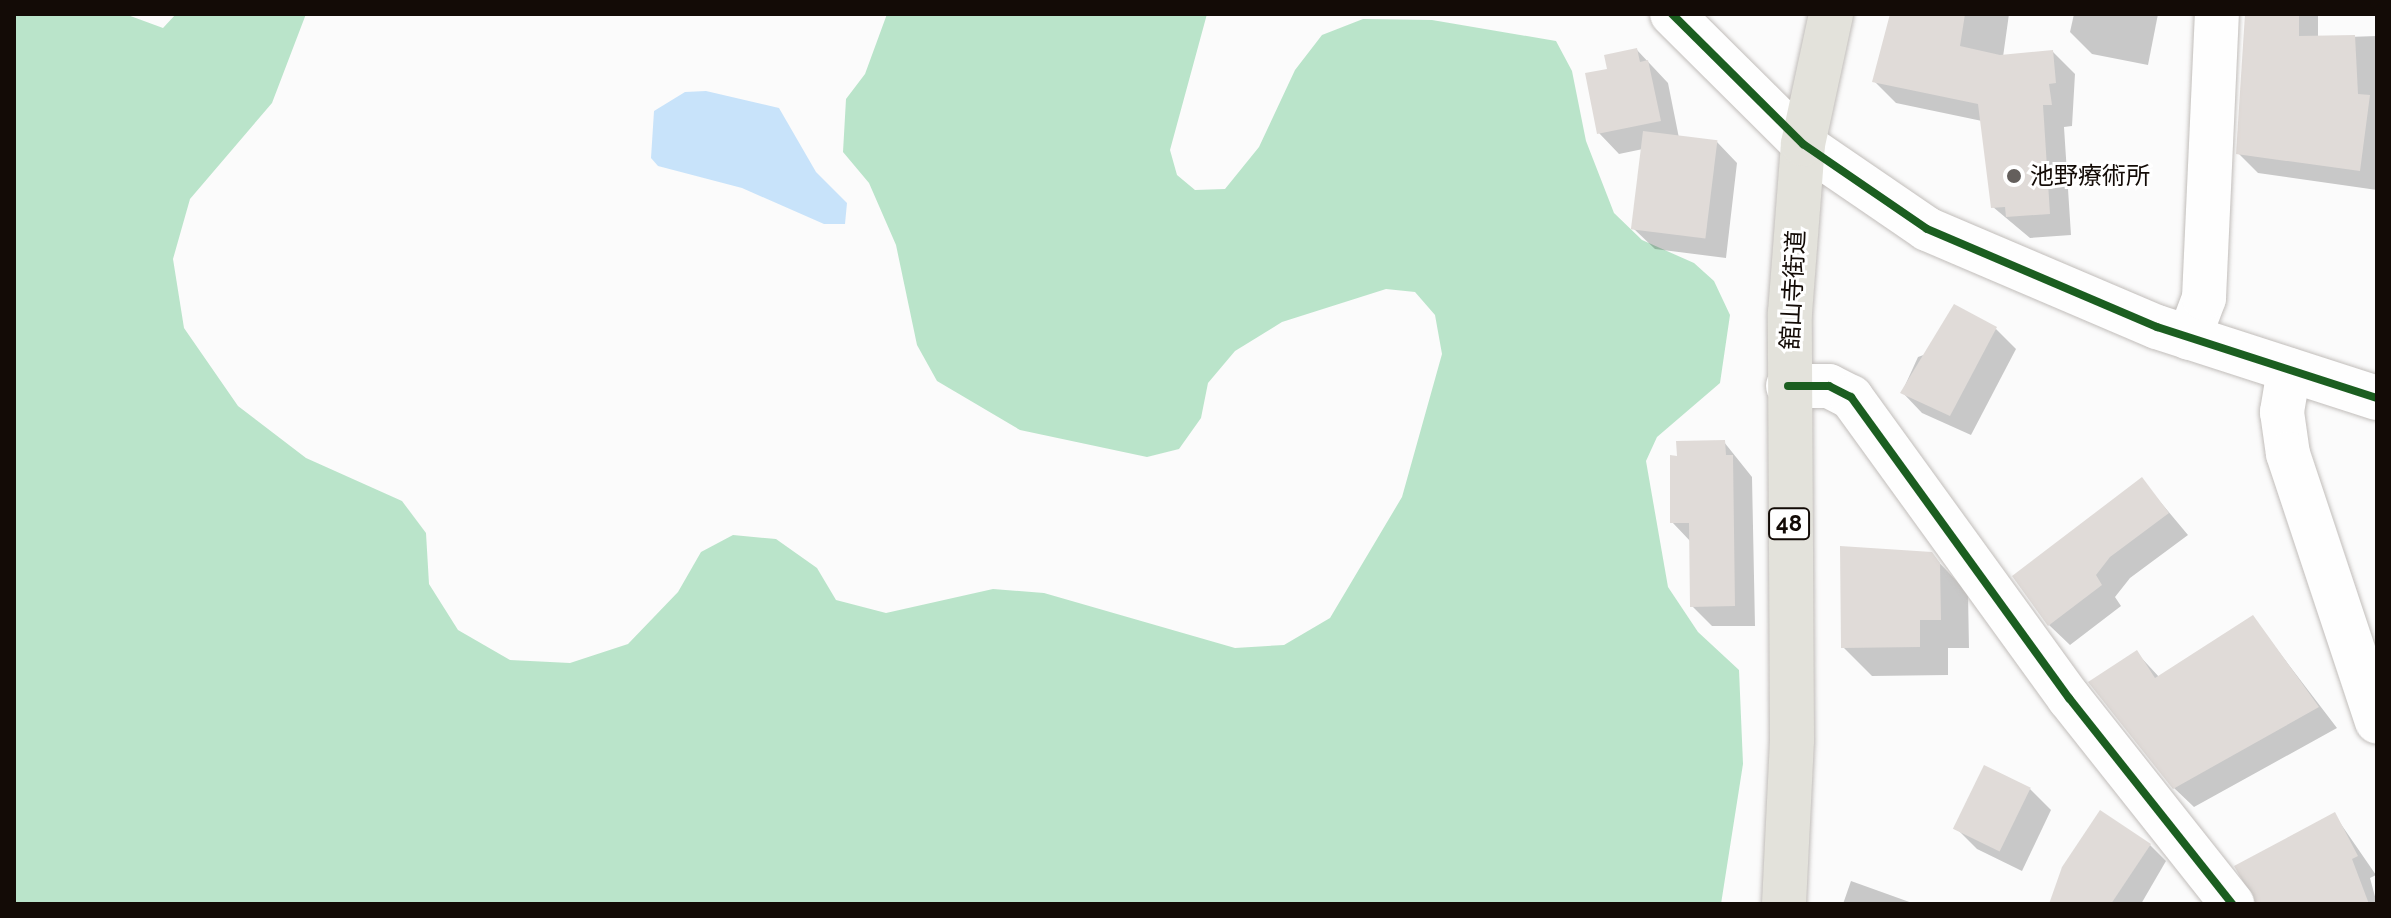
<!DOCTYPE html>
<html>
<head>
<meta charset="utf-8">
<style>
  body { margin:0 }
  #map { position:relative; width:2391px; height:918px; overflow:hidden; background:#fbfbfb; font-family:Raleway,"Noto Sans JP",sans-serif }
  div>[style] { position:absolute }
  .forest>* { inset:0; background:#bae4ca }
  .water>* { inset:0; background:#c8e3fa }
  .shadow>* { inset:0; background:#0003 }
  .building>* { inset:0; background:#e0dbd8; transform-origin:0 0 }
  .roads { filter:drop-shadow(0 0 2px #c1bdba) drop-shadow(0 0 2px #c1bdba) }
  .minor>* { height:44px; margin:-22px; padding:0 22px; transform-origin:22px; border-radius:22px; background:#fefefe }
  .major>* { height:44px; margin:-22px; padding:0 22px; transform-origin:22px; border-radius:22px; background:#e3e2db }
  .cycleway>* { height:8px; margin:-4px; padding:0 4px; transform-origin:4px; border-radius:4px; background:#1b5e20 }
  .dots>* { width:22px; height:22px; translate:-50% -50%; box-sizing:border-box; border:4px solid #fff; border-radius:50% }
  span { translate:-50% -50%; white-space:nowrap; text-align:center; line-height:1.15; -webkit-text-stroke:6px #fff; paint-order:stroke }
  .shield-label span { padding:2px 6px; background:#fff; border:2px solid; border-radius:6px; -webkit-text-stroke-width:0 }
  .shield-label { font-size:22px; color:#130b06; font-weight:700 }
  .poi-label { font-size:24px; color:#130b06 }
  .left { translate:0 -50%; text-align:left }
  .street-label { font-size:24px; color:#130b06 }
  .frame { position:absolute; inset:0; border:16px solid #130b06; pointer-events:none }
</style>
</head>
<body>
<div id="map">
  <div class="forest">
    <div style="clip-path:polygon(14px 14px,125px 14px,163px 28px,176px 14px,306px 14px,272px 103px,190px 199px,173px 259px,184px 328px,238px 406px,306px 458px,402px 501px,426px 533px,429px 584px,458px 630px,510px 660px,570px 663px,628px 644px,678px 592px,701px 552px,733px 535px,776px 539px,817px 568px,836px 600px,886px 613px,993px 589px,1044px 593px,1235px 648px,1284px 645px,1330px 618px,1402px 497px,1442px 354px,1435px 315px,1415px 292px,1386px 289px,1282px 322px,1235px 351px,1208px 383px,1201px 418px,1179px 449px,1147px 457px,1020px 430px,937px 381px,917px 345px,896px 245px,869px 183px,843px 152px,846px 99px,865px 74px,887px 14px,1207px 14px,1170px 150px,1177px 175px,1195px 190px,1225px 189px,1259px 147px,1295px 70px,1322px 35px,1363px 19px,1432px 20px,1556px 41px,1572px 71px,1586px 141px,1614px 213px,1642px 240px,1694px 263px,1714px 281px,1730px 315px,1720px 383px,1657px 437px,1646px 461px,1668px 587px,1698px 632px,1739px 670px,1743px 764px,1721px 904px,14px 904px)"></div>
  </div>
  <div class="water">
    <div style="clip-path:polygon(706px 91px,779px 108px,816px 172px,847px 203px,845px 224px,824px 224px,742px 188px,658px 166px,651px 158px,654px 111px,685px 92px)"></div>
  </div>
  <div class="shadow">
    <div style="clip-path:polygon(1892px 14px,2009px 14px,2003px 57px,2053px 52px,2075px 74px,2072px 126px,2064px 127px,2071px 235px,2030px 238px,1993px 207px,1982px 121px,1896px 103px,1874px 81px)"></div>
    <div style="clip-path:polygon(2074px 14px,2158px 14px,2148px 65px,2092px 54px,2070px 32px)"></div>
    <div style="clip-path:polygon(2247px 14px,2318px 14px,2318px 38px,2377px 36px,2377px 190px,2258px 173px,2238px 153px)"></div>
    <div style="clip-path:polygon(1637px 50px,1668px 83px,1679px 138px,1717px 142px,1737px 163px,1726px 258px,1655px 249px,1634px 229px,1643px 149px,1619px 154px,1599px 133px,1609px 70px)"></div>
    <div style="clip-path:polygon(1996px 329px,2016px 349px,1971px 435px,1922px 413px,1902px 392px,1918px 357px)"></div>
    <div style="clip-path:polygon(1724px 442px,1752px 477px,1755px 626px,1712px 626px,1692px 606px,1691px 542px,1672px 522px)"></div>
    <div style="clip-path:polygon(2142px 480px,2188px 535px,2130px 578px,2115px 597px,2121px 606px,2070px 645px,2049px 625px)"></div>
    <div style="clip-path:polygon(1931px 554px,1968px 593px,1969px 648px,1948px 648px,1948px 675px,1872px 676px,1843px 647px)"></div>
    <div style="clip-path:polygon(2253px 618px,2337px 728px,2194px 807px,2174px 788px,2137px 653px,2160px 678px)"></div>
    <div style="clip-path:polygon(2030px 789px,2051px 810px,2022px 871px,1977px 849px,1956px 828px)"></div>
    <div style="clip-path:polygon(2334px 814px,2376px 875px,2370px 878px,2377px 904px,2265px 904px)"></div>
    <div style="clip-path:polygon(2150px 845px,2166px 861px,2141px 904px,2051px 904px)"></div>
    <div style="clip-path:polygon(1851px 881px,1915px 904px,1843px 904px)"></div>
  </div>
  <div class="building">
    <div style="clip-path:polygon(1890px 14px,1965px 14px,1960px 46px,2000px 55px,2053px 50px,2056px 83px,2049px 84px,2052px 105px,2043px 105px,2050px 214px,2006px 217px,2005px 207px,1991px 208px,1978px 104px,1872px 82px)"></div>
    <div style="clip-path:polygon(2245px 14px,2299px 14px,2299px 36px,2355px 35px,2358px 94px,2370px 95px,2360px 171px,2236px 154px)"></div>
    <div style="clip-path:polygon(1637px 48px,1640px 62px,1648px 60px,1661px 121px,1597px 134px,1585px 73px,1607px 69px,1604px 55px)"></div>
    <div style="left:1643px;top:131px;width:75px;height:99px;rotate:7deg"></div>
    <div style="clip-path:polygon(1954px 304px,1997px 327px,1950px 416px,1900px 393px)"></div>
    <div style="clip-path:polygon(1725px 440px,1726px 455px,1733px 455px,1735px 606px,1690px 607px,1689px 523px,1670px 523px,1670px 455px,1677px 456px,1676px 441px)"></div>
    <div style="clip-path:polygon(2142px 477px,2169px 513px,2110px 557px,2096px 575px,2102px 585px,2048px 626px,2012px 576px)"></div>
    <div style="clip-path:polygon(1840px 546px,1932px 552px,1940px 563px,1941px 620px,1920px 620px,1920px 647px,1841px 648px)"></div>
    <div style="clip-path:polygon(2253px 615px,2319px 707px,2173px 789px,2088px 682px,2137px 650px,2155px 678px)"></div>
    <div style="left:1984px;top:765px;width:52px;height:71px;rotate:26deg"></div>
    <div style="clip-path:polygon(2100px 810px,2151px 844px,2111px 904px,2049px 904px,2062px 867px)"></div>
    <div style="clip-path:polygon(2335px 812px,2358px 856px,2352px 859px,2369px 904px,2256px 904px,2234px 866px)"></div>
  </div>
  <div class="roads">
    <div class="minor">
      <div style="left:1672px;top:14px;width:185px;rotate:44.8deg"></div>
      <div style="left:1803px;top:144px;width:150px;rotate:34.4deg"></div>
      <div style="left:1927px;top:229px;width:250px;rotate:23.1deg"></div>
      <div style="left:2157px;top:327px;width:231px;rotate:17.9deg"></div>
      <div style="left:2189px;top:338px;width:43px;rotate:-69.4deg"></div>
      <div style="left:2204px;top:298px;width:284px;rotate:-87.4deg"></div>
      <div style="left:2289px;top:370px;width:43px;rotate:99.5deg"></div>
      <div style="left:2282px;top:412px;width:42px;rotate:81.9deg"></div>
      <div style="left:2288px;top:454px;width:282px;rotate:71.6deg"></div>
      <div style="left:1788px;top:386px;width:41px"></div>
      <div style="left:1829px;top:386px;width:25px;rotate:27deg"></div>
      <div style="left:1851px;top:397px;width:372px;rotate:54.1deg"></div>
      <div style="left:2069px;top:698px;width:263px;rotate:51.6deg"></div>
    </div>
    <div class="major">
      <div style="left:1784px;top:904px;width:164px;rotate:-87.2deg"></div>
      <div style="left:1792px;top:740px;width:427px;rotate:-90.3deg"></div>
      <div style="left:1790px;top:313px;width:169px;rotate:-85.6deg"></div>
      <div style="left:1803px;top:144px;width:133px;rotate:-77.8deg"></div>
    </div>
  </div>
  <div class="cycleway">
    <div style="left:1672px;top:14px;width:185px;rotate:44.8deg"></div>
    <div style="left:1803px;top:144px;width:150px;rotate:34.4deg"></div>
    <div style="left:1927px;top:229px;width:250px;rotate:23.1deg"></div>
    <div style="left:2157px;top:327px;width:231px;rotate:17.9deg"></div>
    <div style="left:1788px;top:386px;width:41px"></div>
    <div style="left:1829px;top:386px;width:25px;rotate:27deg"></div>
    <div style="left:1851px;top:397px;width:372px;rotate:54.1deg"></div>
    <div style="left:2069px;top:698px;width:263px;rotate:51.6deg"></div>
  </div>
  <div class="dots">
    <div style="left:2014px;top:176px;background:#645f5c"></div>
  </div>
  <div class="shield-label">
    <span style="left:1789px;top:524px">48</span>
  </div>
  <div class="poi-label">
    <span class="left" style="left:2030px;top:176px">池野療術所</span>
  </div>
  <div class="street-label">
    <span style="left:1793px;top:290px;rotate:-87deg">舘山寺街道</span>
  </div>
  <div class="frame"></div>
</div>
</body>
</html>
